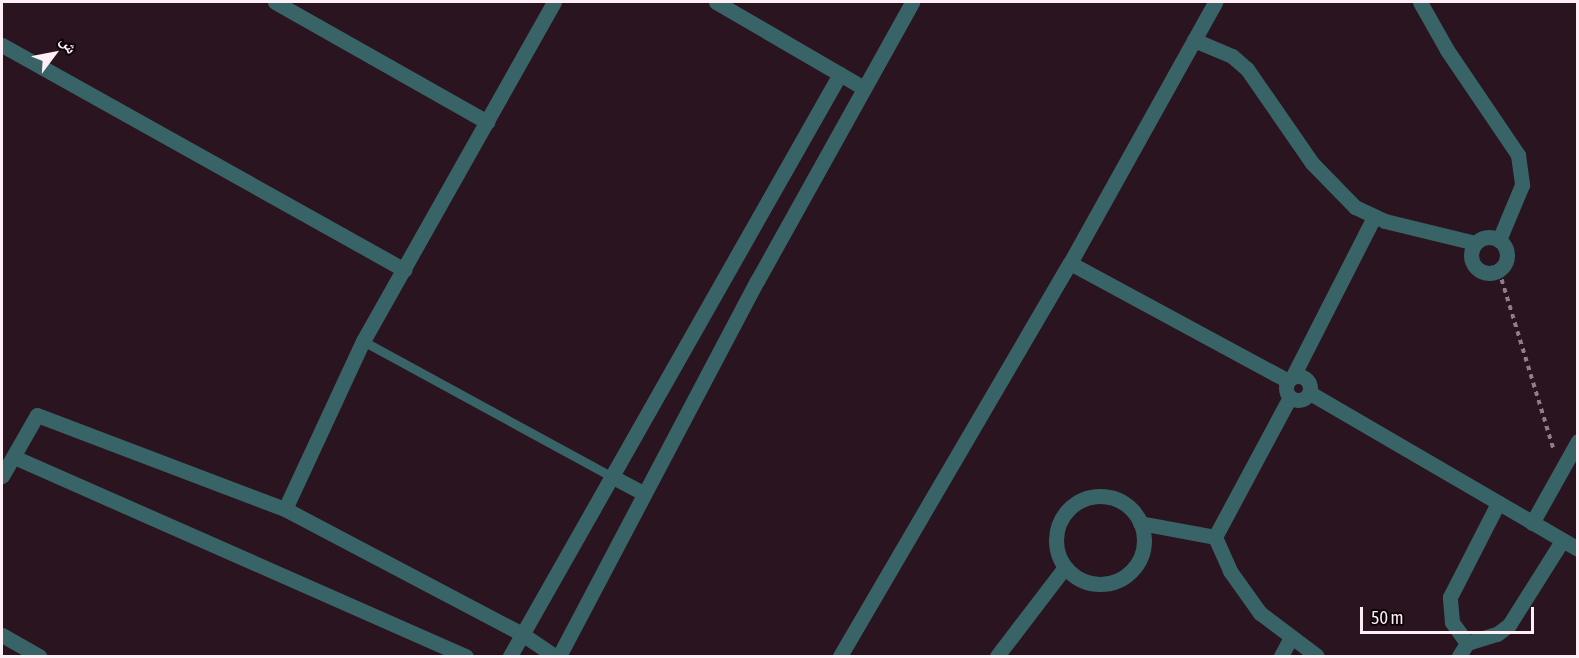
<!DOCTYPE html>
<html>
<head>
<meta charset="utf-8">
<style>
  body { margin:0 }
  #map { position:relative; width:1579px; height:658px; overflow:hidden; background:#2a141f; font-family:"Asap Condensed","Noto Naskh Arabic",sans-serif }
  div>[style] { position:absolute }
  .path>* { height:4px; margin-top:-2px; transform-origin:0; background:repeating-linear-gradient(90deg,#907d86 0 4.5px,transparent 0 9px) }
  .service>* { height:9px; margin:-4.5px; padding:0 4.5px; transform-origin:4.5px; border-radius:4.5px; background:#386467 }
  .minor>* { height:15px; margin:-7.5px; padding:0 7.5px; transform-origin:7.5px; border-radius:7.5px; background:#386467 }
  .minor>.ring { margin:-7.5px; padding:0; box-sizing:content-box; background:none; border:15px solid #386467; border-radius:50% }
  span { translate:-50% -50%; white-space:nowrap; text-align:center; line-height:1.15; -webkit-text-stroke:4.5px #0c0408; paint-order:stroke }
  .frame { position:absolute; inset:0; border:3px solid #feeef5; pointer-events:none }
  .north { position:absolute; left:24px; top:24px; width:60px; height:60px; -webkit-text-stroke:4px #0c0408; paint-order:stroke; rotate:58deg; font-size:16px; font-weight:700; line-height:24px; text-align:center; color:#feeef5 }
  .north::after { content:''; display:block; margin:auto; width:21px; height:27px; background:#feeef5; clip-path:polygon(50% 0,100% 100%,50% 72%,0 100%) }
  .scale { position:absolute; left:1360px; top:607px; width:174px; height:27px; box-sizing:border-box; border:3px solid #feeef5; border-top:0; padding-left:8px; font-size:18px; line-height:21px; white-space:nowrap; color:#feeef5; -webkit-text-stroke:4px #0c0408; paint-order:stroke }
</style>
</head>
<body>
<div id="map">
  <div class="path">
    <div style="left:1499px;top:271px;width:185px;rotate:73deg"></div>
  </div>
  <div class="service">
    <div style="left:363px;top:341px;width:282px;rotate:28.6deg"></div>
  </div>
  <div class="minor">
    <div style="left:275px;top:2px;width:244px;rotate:29.5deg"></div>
    <div style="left:716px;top:2px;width:171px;rotate:30.2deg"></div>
    <div style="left:1420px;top:2px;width:55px;rotate:60.6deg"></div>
    <div style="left:1447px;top:50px;width:127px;rotate:55.9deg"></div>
    <div style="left:1518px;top:155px;width:30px;rotate:82deg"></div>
    <div style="left:1522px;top:185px;width:60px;rotate:112.7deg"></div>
    <div style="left:1194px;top:40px;width:41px;rotate:22.8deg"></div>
    <div style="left:1232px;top:56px;width:20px;rotate:41deg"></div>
    <div style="left:1247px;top:69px;width:114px;rotate:55.3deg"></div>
    <div style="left:1312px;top:163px;width:62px;rotate:45.7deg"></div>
    <div style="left:1355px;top:207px;width:33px;rotate:25deg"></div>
    <div style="left:1385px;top:221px;width:93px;rotate:13.7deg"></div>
    <div style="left:2px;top:45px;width:461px;rotate:29.2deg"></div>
    <div class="ring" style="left:1471px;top:237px;width:21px;height:21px"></div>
    <div style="left:1070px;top:263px;width:248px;rotate:28.4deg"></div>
    <div class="ring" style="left:1286px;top:376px;width:9px;height:9px"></div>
    <div style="left:1293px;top:376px;width:178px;rotate:-63deg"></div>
    <div style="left:1310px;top:393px;width:310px;rotate:30.2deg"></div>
    <div style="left:1290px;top:397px;width:159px;rotate:118.2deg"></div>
    <div style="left:1215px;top:537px;width:37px;rotate:66deg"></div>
    <div style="left:1230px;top:571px;width:52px;rotate:54.5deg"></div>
    <div style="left:1260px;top:613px;width:71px;rotate:37deg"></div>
    <div style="left:14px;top:457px;width:494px;rotate:23.8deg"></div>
    <div style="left:2px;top:476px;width:70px;rotate:-60.2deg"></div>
    <div style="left:37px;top:415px;width:265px;rotate:20.8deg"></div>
    <div style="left:285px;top:509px;width:185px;rotate:-65.1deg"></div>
    <div style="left:363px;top:341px;width:389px;rotate:-60.6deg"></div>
    <div style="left:611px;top:476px;width:36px;rotate:28deg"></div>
    <div class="ring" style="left:1056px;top:496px;width:73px;height:73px"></div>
    <div style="left:285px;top:509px;width:268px;rotate:27.8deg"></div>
    <div style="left:522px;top:634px;width:40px;rotate:34deg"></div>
    <div style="left:1140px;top:523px;width:76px;rotate:10.6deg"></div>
    <div style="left:1532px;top:523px;width:94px;rotate:-60.7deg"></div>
    <div style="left:2px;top:635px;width:43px;rotate:29.6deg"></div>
    <div style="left:1467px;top:643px;width:26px;rotate:-126deg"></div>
    <div style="left:1452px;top:622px;width:25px;rotate:-95deg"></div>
    <div style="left:1450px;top:597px;width:106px;rotate:-62.9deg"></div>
    <div style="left:510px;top:656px;width:669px;rotate:-60.45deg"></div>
    <div style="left:559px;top:656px;width:424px;rotate:-62.2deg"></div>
    <div style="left:757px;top:281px;width:319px;rotate:-60.9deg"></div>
    <div style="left:840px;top:656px;width:455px;rotate:-59.7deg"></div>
    <div style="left:1070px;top:263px;width:299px;rotate:-60.9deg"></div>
    <div style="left:997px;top:656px;width:112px;rotate:-52.6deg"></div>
    <div style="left:1281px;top:656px;width:21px;rotate:-62deg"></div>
    <div style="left:1459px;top:656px;width:15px;rotate:-58deg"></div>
    <div style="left:1467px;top:643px;width:31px;rotate:-17deg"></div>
    <div style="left:1497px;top:634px;width:15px;rotate:-37deg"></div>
    <div style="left:1509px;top:625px;width:99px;rotate:-57.8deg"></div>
  </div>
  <div class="frame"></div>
  <div class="north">ش</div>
  <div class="scale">50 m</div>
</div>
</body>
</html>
